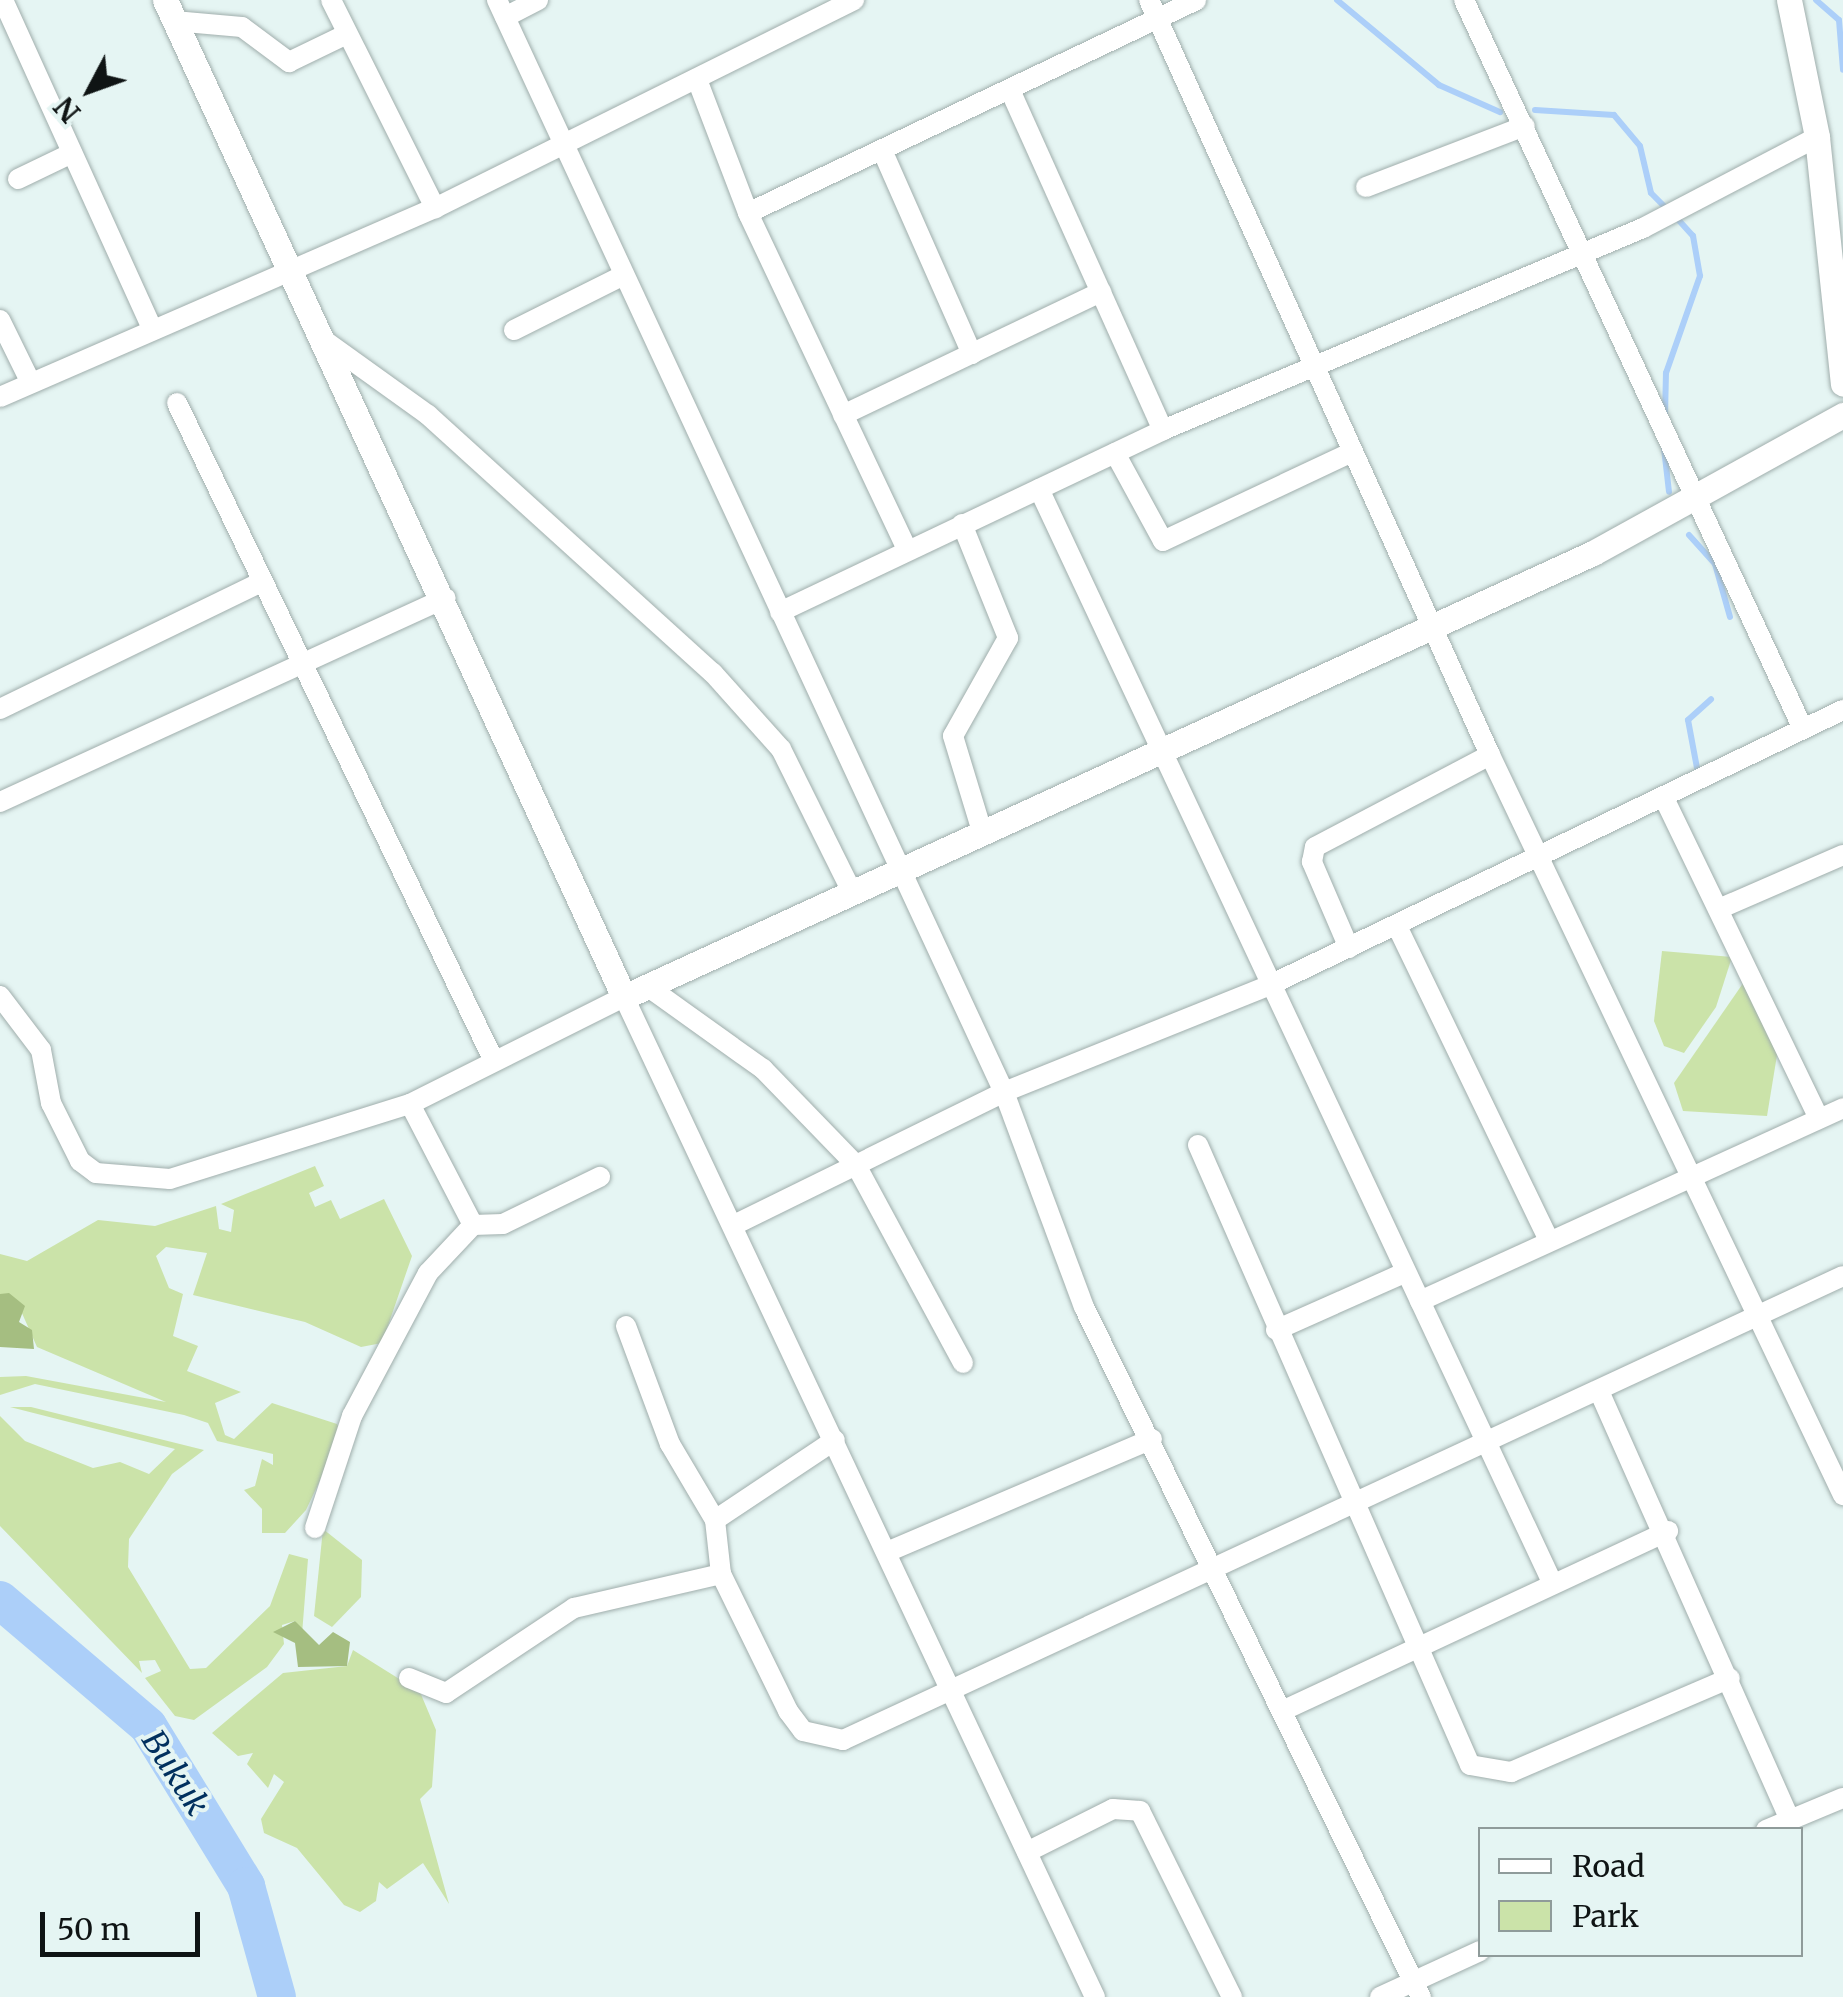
<!DOCTYPE html>
<html>
<head>
<meta charset="utf-8">
<style>
  body { margin:0 }
  #map { position:relative; width:1843px; height:1997px; overflow:hidden; background:#e5f5f3; font-family:Merriweather,serif }
  div>[style] { position:absolute }
  .green>* { inset:0; background:#cbe3a9 }
  .forest>* { inset:0; background:#a5be81 }
  .stream>* { height:6px; margin:-3px; padding:0 3px; transform-origin:3px; border-radius:3px; background:#accff9 }
  .river>* { height:38px; margin:-19px; padding:0 19px; transform-origin:19px; border-radius:19px; background:#accff9 }
  .roads { filter:drop-shadow(0 0 2px #a0aeac) drop-shadow(0 0 2px #a0aeac) }
  .minor>* { height:20px; margin:-10px; padding:0 10px; transform-origin:10px; border-radius:10px; background:#fff }
  .tertiary>* { height:25px; margin:-12.5px; padding:0 12.5px; transform-origin:12.5px; border-radius:12.5px; background:#fff }
  span { translate:-50% -50%; white-space:nowrap; text-align:center; line-height:1.15; -webkit-text-stroke:8px #e5f5f3; paint-order:stroke }
  .water-label { font-size:32px; color:#01305e; font-style:italic }
  .legend { position:absolute; left:1478px; top:1827px; width:325px; height:130px; box-sizing:border-box; background:#e5f5f3; border:2px solid #8f9b9a; margin:0; padding:12px 18px; list-style:none; font-size:30px; color:#0f1414 }
  .legend li { display:flex; align-items:center; gap:20px; height:50px }
  .legend b { width:50px; border:2px solid #8f9b9a }
  .north { position:absolute; left:40px; top:40px; width:100px; height:100px; -webkit-text-stroke:8px #e5f5f3; paint-order:stroke; rotate:229deg; font-size:28px; font-weight:700; line-height:40px; text-align:center; color:#0f1414 }
  .north::after { content:''; display:block; margin:auto; width:35px; height:45px; background:#0f1414; clip-path:polygon(50% 0,100% 100%,50% 72%,0 100%) }
  .scale { position:absolute; left:40px; top:1912px; width:160px; height:45px; box-sizing:border-box; border:5px solid #0f1414; border-top:0; padding-left:12px; font-size:30px; line-height:35px; white-space:nowrap; color:#0f1414; -webkit-text-stroke:8px #e5f5f3; paint-order:stroke }
</style>
</head>
<body>
<div id="map">
  <div class="green">
    <div style="clip-path:polygon(1662px 951px,1732px 957px,1716px 1007px,1684px 1053px,1664px 1046px,1654px 1021px)"></div>
    <div style="clip-path:polygon(1746px 979px,1779px 1043px,1767px 1116px,1683px 1111px,1674px 1083px)"></div>
    <div style="clip-path:polygon(315px 1166px,324px 1186px,309px 1193px,315px 1207px,331px 1200px,340px 1219px,384px 1199px,412px 1256px,382px 1343px,361px 1347px,305px 1322px,193px 1295px,207px 1253px,166px 1247px,156px 1256px,169px 1288px,183px 1294px,173px 1336px,198px 1346px,187px 1371px,241px 1392px,215px 1403px,225px 1435px,234px 1439px,272px 1403px,337px 1424px,342px 1434px,306px 1510px,285px 1533px,262px 1533px,262px 1509px,244px 1490px,255px 1486px,262px 1459px,273px 1465px,273px 1454px,217px 1441px,208px 1423px,184px 1415px,35px 1384px,0 1395px,0 1377px,26px 1376px,166px 1402px,37px 1347px,17px 1302px,0 1294px,0 1254px,27px 1261px,98px 1220px,155px 1226px,216px 1206px,219px 1229px,231px 1232px,234px 1210px,221px 1204px)"></div>
    <div style="clip-path:polygon(10px 1407px,31px 1407px,204px 1450px,172px 1474px,129px 1539px,128px 1567px,190px 1669px,206px 1668px,270px 1606px,289px 1554px,308px 1559px,302px 1634px,295px 1621px,282px 1625px,284px 1644px,267px 1667px,194px 1720px,175px 1716px,145px 1678px,161px 1671px,155px 1660px,139px 1661px,142px 1673px,0 1526px,0 1416px,25px 1441px,93px 1468px,120px 1462px,149px 1474px,175px 1449px)"></div>
    <div style="clip-path:polygon(323px 1529px,362px 1560px,361px 1597px,332px 1627px,314px 1616px)"></div>
    <div style="clip-path:polygon(353px 1650px,420px 1692px,436px 1730px,432px 1787px,420px 1799px,449px 1904px,423px 1863px,387px 1889px,379px 1882px,376px 1901px,360px 1912px,344px 1905px,297px 1848px,264px 1833px,261px 1819px,284px 1782px,274px 1774px,268px 1788px,247px 1764px,253px 1753px,238px 1756px,212px 1733px,283px 1673px,347px 1666px)"></div>
  </div>
  <div class="forest">
    <div style="clip-path:polygon(9px 1293px,25px 1306px,19px 1322px,32px 1330px,34px 1349px,0 1347px,0 1294px)"></div>
    <div style="clip-path:polygon(295px 1621px,319px 1645px,333px 1632px,350px 1642px,347px 1666px,298px 1667px,295px 1643px,273px 1632px)"></div>
  </div>
  <div class="stream">
    <div style="left:1337px;top:0;width:133px;rotate:39.8deg"></div>
    <div style="left:1439px;top:85px;width:67px;rotate:23.9deg"></div>
    <div style="left:1816px;top:0;width:30px;rotate:41deg"></div>
    <div style="left:1839px;top:20px;width:50px;rotate:85.4deg"></div>
    <div style="left:1535px;top:110px;width:79px;rotate:3.6deg"></div>
    <div style="left:1614px;top:115px;width:40px;rotate:50deg"></div>
    <div style="left:1640px;top:146px;width:48px;rotate:76.8deg"></div>
    <div style="left:1651px;top:193px;width:23px;rotate:45deg"></div>
    <div style="left:1665px;top:416px;width:43px;rotate:-88.7deg"></div>
    <div style="left:1666px;top:373px;width:103px;rotate:-70.7deg"></div>
    <div style="left:1700px;top:276px;width:41px;rotate:-99.9deg"></div>
    <div style="left:1693px;top:236px;width:25px;rotate:-132deg"></div>
    <div style="left:1664px;top:448px;width:44px;rotate:83.5deg"></div>
    <div style="left:1689px;top:535px;width:39px;rotate:48deg"></div>
    <div style="left:1715px;top:564px;width:55px;rotate:74.2deg"></div>
    <div style="left:1697px;top:768px;width:49px;rotate:-100.6deg"></div>
    <div style="left:1688px;top:720px;width:31px;rotate:-42deg"></div>
  </div>
  <div class="river">
    <div style="left:0;top:1600px;width:194px;rotate:40.4deg"></div>
    <div style="left:148px;top:1726px;width:188px;rotate:58.5deg"></div>
    <div style="left:246px;top:1886px;width:115px;rotate:74.4deg"></div>
  </div>
  <div class="roads">
    <div class="minor">
      <div style="left:3px;top:0;width:359px;rotate:65.6deg"></div>
      <div style="left:331px;top:0;width:233px;rotate:63.4deg"></div>
      <div style="left:497px;top:0;width:1204px;rotate:65.1deg"></div>
      <div style="left:1004px;top:1092px;width:229px;rotate:69.6deg"></div>
      <div style="left:1084px;top:1307px;width:768px;rotate:63.97deg"></div>
      <div style="left:1149px;top:0;width:828px;rotate:65.69deg"></div>
      <div style="left:1490px;top:755px;width:820px;rotate:64.5deg"></div>
      <div style="left:1464px;top:0;width:804px;rotate:65.06deg"></div>
      <div style="left:505px;top:17px;width:37px;rotate:-27deg"></div>
      <div style="left:174px;top:21px;width:68px;rotate:5deg"></div>
      <div style="left:242px;top:27px;width:59px;rotate:36.7deg"></div>
      <div style="left:289px;top:62px;width:62px;rotate:-25.7deg"></div>
      <div style="left:698px;top:82px;width:140px;rotate:69.1deg"></div>
      <div style="left:748px;top:213px;width:373px;rotate:64.7deg"></div>
      <div style="left:1010px;top:90px;width:373px;rotate:65.8deg"></div>
      <div style="left:882px;top:150px;width:223px;rotate:66.2deg"></div>
      <div style="left:18px;top:179px;width:60px;rotate:-25.7deg"></div>
      <div style="left:1366px;top:187px;width:170px;rotate:-21deg"></div>
      <div style="left:748px;top:213px;width:496px;rotate:-25.4deg"></div>
      <div style="left:0;top:320px;width:70px;rotate:63.8deg"></div>
      <div style="left:514px;top:330px;width:121px;rotate:-26.6deg"></div>
      <div style="left:325px;top:341px;width:127px;rotate:35.7deg"></div>
      <div style="left:428px;top:415px;width:384px;rotate:42.2deg"></div>
      <div style="left:713px;top:673px;width:102px;rotate:48.2deg"></div>
      <div style="left:781px;top:749px;width:157px;rotate:63.6deg"></div>
      <div style="left:0;top:397px;width:474px;rotate:-23.5deg"></div>
      <div style="left:435px;top:208px;width:468px;rotate:-26.4deg"></div>
      <div style="left:177px;top:403px;width:730px;rotate:64.28deg"></div>
      <div style="left:843px;top:415px;width:286px;rotate:-25.5deg"></div>
      <div style="left:1115px;top:453px;width:100px;rotate:61.4deg"></div>
      <div style="left:1163px;top:541px;width:209px;rotate:-25.2deg"></div>
      <div style="left:1039px;top:489px;width:1207px;rotate:64.86deg"></div>
      <div style="left:962px;top:524px;width:123px;rotate:68deg"></div>
      <div style="left:1008px;top:638px;width:112px;rotate:119.3deg"></div>
      <div style="left:953px;top:736px;width:96px;rotate:73.1deg"></div>
      <div style="left:780px;top:612px;width:424px;rotate:-25.4deg"></div>
      <div style="left:1163px;top:430px;width:521px;rotate:-22.82deg"></div>
      <div style="left:1643px;top:228px;width:196px;rotate:-27.6deg"></div>
      <div style="left:0;top:709px;width:290px;rotate:-25.9deg"></div>
      <div style="left:1664px;top:798px;width:356px;rotate:64.2deg"></div>
      <div style="left:0;top:802px;width:490px;rotate:-24.6deg"></div>
      <div style="left:1721px;top:908px;width:133px;rotate:-23.5deg"></div>
      <div style="left:1397px;top:926px;width:350px;rotate:64.2deg"></div>
      <div style="left:1349px;top:948px;width:94px;rotate:-113.3deg"></div>
      <div style="left:1312px;top:862px;width:15px;rotate:-79deg"></div>
      <div style="left:1315px;top:847px;width:198px;rotate:-27.7deg"></div>
      <div style="left:647px;top:986px;width:143px;rotate:35.6deg"></div>
      <div style="left:763px;top:1069px;width:134px;rotate:45.9deg"></div>
      <div style="left:856px;top:1165px;width:225px;rotate:61.6deg"></div>
      <div style="left:0;top:996px;width:68px;rotate:52.8deg"></div>
      <div style="left:41px;top:1050px;width:54px;rotate:79.3deg"></div>
      <div style="left:51px;top:1103px;width:65px;rotate:63.4deg"></div>
      <div style="left:80px;top:1161px;width:20px;rotate:37deg"></div>
      <div style="left:96px;top:1173px;width:74px;rotate:4.6deg"></div>
      <div style="left:170px;top:1179px;width:251px;rotate:-17.4deg"></div>
      <div style="left:410px;top:1104px;width:239px;rotate:-26.6deg"></div>
      <div style="left:624px;top:997px;width:1105px;rotate:64.78deg"></div>
      <div style="left:410px;top:1104px;width:136px;rotate:62.5deg"></div>
      <div style="left:473px;top:1225px;width:30px;rotate:-2deg"></div>
      <div style="left:503px;top:1224px;width:108px;rotate:-25.9deg"></div>
      <div style="left:1198px;top:1145px;width:677px;rotate:66.31deg"></div>
      <div style="left:1470px;top:1765px;width:42px;rotate:9.7deg"></div>
      <div style="left:1511px;top:1772px;width:238px;rotate:-23.2deg"></div>
      <div style="left:736px;top:1224px;width:299px;rotate:-26.2deg"></div>
      <div style="left:1004px;top:1092px;width:287px;rotate:-21.9deg"></div>
      <div style="left:1270px;top:985px;width:636px;rotate:-25.64deg"></div>
      <div style="left:1420px;top:1301px;width:465px;rotate:-24.5deg"></div>
      <div style="left:626px;top:1326px;width:126px;rotate:69.6deg"></div>
      <div style="left:670px;top:1444px;width:88px;rotate:59.4deg"></div>
      <div style="left:715px;top:1520px;width:54px;rotate:83.7deg"></div>
      <div style="left:721px;top:1574px;width:153px;rotate:63.9deg"></div>
      <div style="left:788px;top:1711px;width:25px;rotate:53deg"></div>
      <div style="left:803px;top:1731px;width:41px;rotate:12.7deg"></div>
      <div style="left:843px;top:1740px;width:1102px;rotate:-24.89deg"></div>
      <div style="left:1276px;top:1330px;width:142px;rotate:-24deg"></div>
      <div style="left:1599px;top:1391px;width:469px;rotate:66deg"></div>
      <div style="left:715px;top:1520px;width:144px;rotate:-33.7deg"></div>
      <div style="left:315px;top:1528px;width:118px;rotate:-71.7deg"></div>
      <div style="left:352px;top:1416px;width:162px;rotate:-62deg"></div>
      <div style="left:428px;top:1273px;width:66px;rotate:-46.8deg"></div>
      <div style="left:887px;top:1552px;width:288px;rotate:-23.1deg"></div>
      <div style="left:409px;top:1678px;width:40px;rotate:22deg"></div>
      <div style="left:446px;top:1693px;width:154px;rotate:-33.6deg"></div>
      <div style="left:574px;top:1608px;width:151px;rotate:-13deg"></div>
      <div style="left:1282px;top:1711px;width:426px;rotate:-25deg"></div>
      <div style="left:1766px;top:1830px;width:83px;rotate:-22.6deg"></div>
      <div style="left:1027px;top:1852px;width:96px;rotate:-26.6deg"></div>
      <div style="left:1113px;top:1809px;width:27px;rotate:4deg"></div>
      <div style="left:1140px;top:1811px;width:208px;rotate:63.7deg"></div>
      <div style="left:1380px;top:1997px;width:110px;rotate:-24.7deg"></div>
    </div>
    <div class="tertiary">
      <div style="left:165px;top:0;width:1098px;rotate:65.28deg"></div>
      <div style="left:624px;top:997px;width:1066px;rotate:-24.62deg"></div>
      <div style="left:1593px;top:553px;width:286px;rotate:-28.9deg"></div>
      <div style="left:1789px;top:0;width:140px;rotate:78.4deg"></div>
      <div style="left:1817px;top:137px;width:248px;rotate:84deg"></div>
    </div>
  </div>
  <div class="water-label">
    <span style="left:175px;top:1773px;rotate:57deg">Bukuk</span>
  </div>
  <ul class="legend">
  <li><b style="height:12px;background:#fff"></b>Road</li>
  <li><b style="height:28px;background:#cbe3a9"></b>Park</li>
  </ul>
  <div class="north">N</div>
  <div class="scale">50 m</div>
</div>
</body>
</html>
